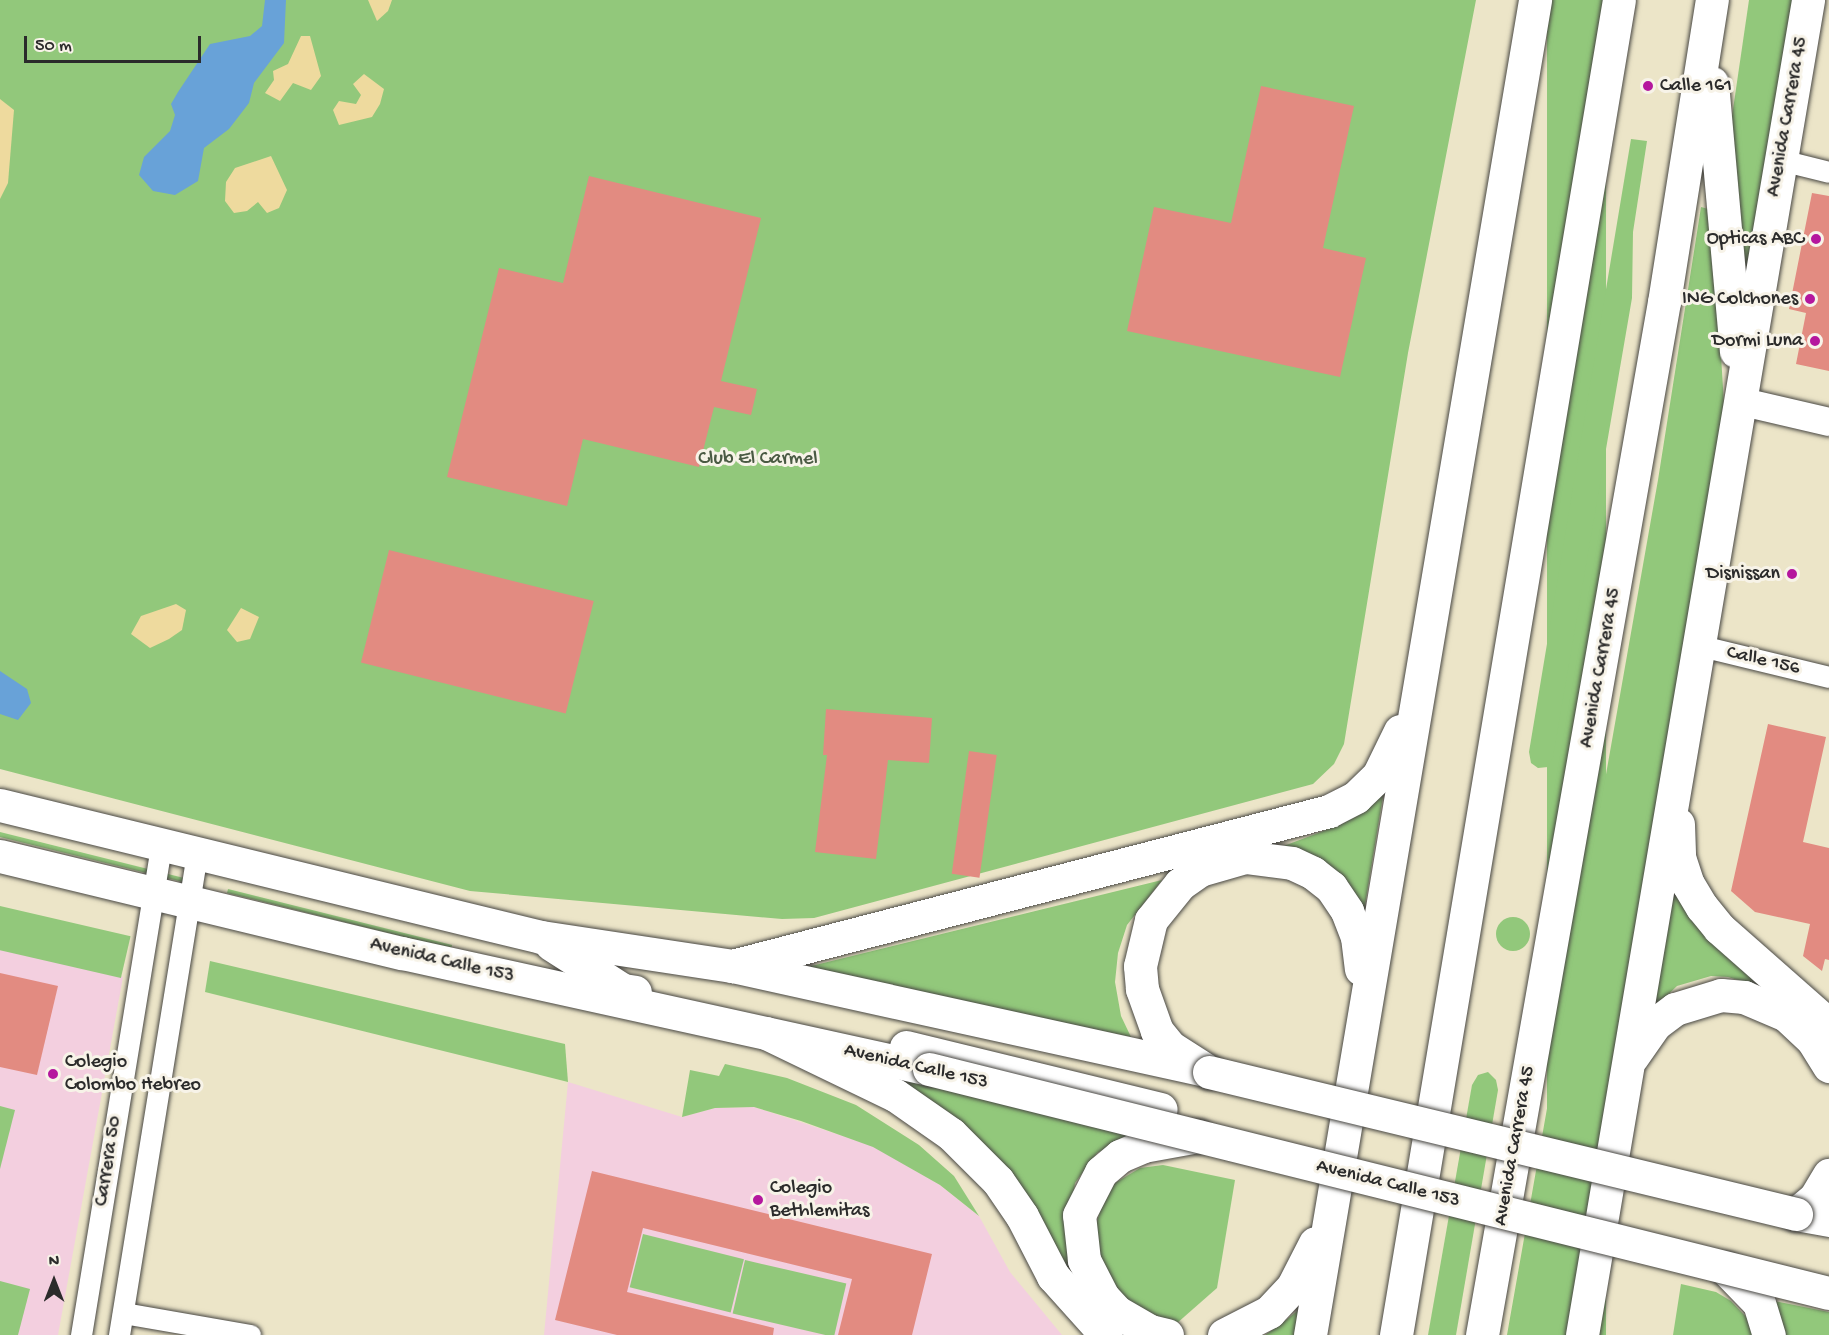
<!DOCTYPE html>
<html>
<head>
<meta charset="utf-8">
<style>
  body { margin:0 }
  #map { position:relative; width:1829px; height:1335px; overflow:hidden; background:#ece5c8; font-family:"Gochi Hand",sans-serif }
  div>[style] { position:absolute }
  .built>* { inset:0; background:#f3cfdf }
  .green>* { inset:0; background:#92c87b; transform-origin:0 0 }
  .round { border-radius:50% }
  .sand>* { inset:0; background:#eeda9e }
  .water>* { inset:0; background:#68a2d8 }
  .building>* { inset:0; background:#e28b81; transform-origin:0 0 }
  .roads { filter:drop-shadow(0 0 2px #484743) drop-shadow(0 0 2px #484743) }
  .street>* { height:21px; margin:-10.5px; padding:0 10.5px; transform-origin:10.5px; border-radius:10.5px; background:#fff }
  .secondary>* { height:28px; margin:-14px; padding:0 14px; transform-origin:14px; border-radius:14px; background:#fff }
  .primary>* { height:33px; margin:-16.5px; padding:0 16.5px; transform-origin:16.5px; border-radius:16.5px; background:#fff }
  .highway>* { height:33px; margin:-16.5px; padding:0 16.5px; transform-origin:16.5px; border-radius:16.5px; background:#fff }
  .bridges { filter:drop-shadow(0 0 2px #484743) drop-shadow(0 0 2px #484743) }
  .primary-bridge>* { height:33px; margin:-16.5px; padding:0 16.5px; transform-origin:16.5px; border-radius:16.5px; background:#fff }
  .dots>* { width:16px; height:16px; translate:-50% -50%; box-sizing:border-box; border:3px solid #f7f3e8; border-radius:50% }
  span { translate:-50% -50%; white-space:nowrap; text-align:center; line-height:1.15; -webkit-text-stroke:6px #f7f3e8; paint-order:stroke }
  .poi-label { font-size:20px; color:#2b2b2b }
  .left { translate:0 -50%; text-align:left }
  .right { translate:-100% -50%; text-align:right }
  .street-label { font-size:20px; color:#2b2b2b }
  .park-label { font-size:20px; color:#4a5a43 }
  .north { position:absolute; left:24px; top:1251px; width:60px; height:60px; -webkit-text-stroke:4px #f7f3e8; paint-order:stroke; rotate:0deg; font-size:16px; font-weight:700; line-height:24px; text-align:center; color:#2b2b2b }
  .north::after { content:''; display:block; margin:auto; width:21px; height:27px; background:#2b2b2b; clip-path:polygon(50% 0,100% 100%,50% 72%,0 100%) }
  .scale { position:absolute; left:24px; top:36px; width:177px; height:27px; box-sizing:border-box; border:3px solid #2b2b2b; border-top:0; padding-left:8px; font-size:18px; line-height:21px; white-space:nowrap; color:#2b2b2b; -webkit-text-stroke:4px #f7f3e8; paint-order:stroke }
</style>
</head>
<body>
<div id="map">
  <div class="built">
    <div style="clip-path:polygon(0 949px,123px 977px,58px 1335px,0 1335px)"></div>
    <div style="clip-path:polygon(568px 1082px,682px 1117px,715px 1108px,754px 1107px,873px 1146px,940px 1185px,979px 1216px,1010px 1272px,1062px 1335px,544px 1335px)"></div>
  </div>
  <div class="green">
    <div style="clip-path:polygon(0 0,1476px 0,1408px 353px,1344px 744px,1334px 764px,1313px 784px,814px 918px,782px 919px,470px 891px,0 769px)"></div>
    <div style="left:1547px;top:0;width:59px;height:1354px"></div>
    <div style="clip-path:polygon(1749px 0,1795px 0,1742px 303px,1731px 123px)"></div>
    <div style="clip-path:polygon(1631px 139px,1647px 141px,1633px 232px,1632px 298px,1553px 757px,1548px 767px,1538px 768px,1531px 763px,1529px 752px)"></div>
    <div style="clip-path:polygon(1701px 207px,1712px 210px,1724px 404px,1612px 1079px,1566px 1335px,1507px 1335px,1658px 480px)"></div>
    <div style="clip-path:polygon(1384px 790px,1363px 917px,1273px 850px,1342px 824px,1366px 809px)"></div>
    <div style="clip-path:polygon(0 832px,188px 879px,187px 883px,0 837px)"></div>
    <div style="clip-path:polygon(1162px 880px,1127px 925px,1118px 953px,1115px 982px,1121px 1016px,1131px 1037px,803px 968px)"></div>
    <div style="clip-path:polygon(1673px 884px,1772px 990px,1728px 977px,1711px 976px,1677px 986px,1651px 1011px)"></div>
    <div style="left:228px;top:889px;width:231px;height:4px;rotate:14deg"></div>
    <div style="left:0;top:906px;width:134px;height:43px;rotate:13deg"></div>
    <div class="round" style="left:1496px;top:917px;width:34px;height:34px"></div>
    <div style="clip-path:polygon(210px 961px,565px 1044px,568px 1082px,205px 992px)"></div>
    <div style="clip-path:polygon(725px 1064px,787px 1078px,856px 1105px,919px 1145px,954px 1176px,979px 1216px,940px 1185px,873px 1147px,801px 1121px,754px 1107px,715px 1108px,682px 1117px,690px 1070px,719px 1076px)"></div>
    <div style="clip-path:polygon(1488px 1072px,1496px 1080px,1498px 1090px,1456px 1335px,1428px 1335px,1472px 1085px,1478px 1075px)"></div>
    <div style="clip-path:polygon(892px 1074px,1135px 1133px,1097px 1153px,1075px 1183px,1069px 1224px,1075px 1284px,981px 1141px,951px 1114px)"></div>
    <div style="clip-path:polygon(0 1106px,15px 1110px,0 1169px)"></div>
    <div style="clip-path:polygon(1163px 1165px,1235px 1180px,1217px 1288px,1176px 1324px,1134px 1310px,1103px 1276px,1093px 1234px,1103px 1202px,1115px 1183px,1140px 1168px)"></div>
    <div style="left:643px;top:1234px;width:104px;height:55px;rotate:14deg"></div>
    <div style="left:745px;top:1260px;width:104px;height:55px;rotate:13deg"></div>
    <div style="clip-path:polygon(0 1281px,30px 1289px,18px 1335px,0 1335px)"></div>
    <div style="clip-path:polygon(1681px 1284px,1716px 1292px,1731px 1301px,1750px 1321px,1756px 1335px,1673px 1335px)"></div>
    <div style="clip-path:polygon(1774px 1301px,1829px 1312px,1829px 1335px,1782px 1335px)"></div>
    <div style="clip-path:polygon(1301px 1308px,1296px 1335px,1265px 1335px,1281px 1324px)"></div>
  </div>
  <div class="sand">
    <div style="clip-path:polygon(368px 0,392px 0,388px 11px,377px 21px)"></div>
    <div style="clip-path:polygon(301px 36px,310px 36px,321px 76px,311px 90px,293px 83px,280px 101px,265px 93px,274px 80px,273px 71px,288px 64px)"></div>
    <div style="clip-path:polygon(364px 74px,384px 89px,380px 104px,372px 117px,339px 125px,333px 110px,339px 101px,356px 104px,361px 95px,353px 84px)"></div>
    <div style="clip-path:polygon(0 99px,14px 110px,8px 183px,0 199px)"></div>
    <div style="clip-path:polygon(271px 156px,287px 190px,279px 208px,267px 213px,258px 202px,247px 211px,234px 213px,225px 201px,226px 182px,235px 168px)"></div>
    <div style="clip-path:polygon(176px 604px,186px 610px,182px 630px,169px 639px,150px 648px,131px 634px,141px 616px)"></div>
    <div style="clip-path:polygon(241px 608px,259px 617px,250px 639px,237px 642px,227px 630px)"></div>
  </div>
  <div class="water">
    <div style="clip-path:polygon(265px 0,286px 0,284px 43px,254px 83px,249px 103px,229px 129px,204px 148px,198px 181px,175px 195px,153px 191px,139px 175px,144px 157px,170px 131px,175px 115px,171px 104px,178px 92px,210px 44px,250px 36px,262px 26px)"></div>
    <div style="clip-path:polygon(0 671px,27px 689px,31px 703px,18px 720px,0 714px)"></div>
  </div>
  <div class="building">
    <div style="clip-path:polygon(1261px 86px,1354px 106px,1323px 248px,1366px 258px,1340px 377px,1127px 331px,1154px 207px,1231px 223px)"></div>
    <div style="clip-path:polygon(589px 176px,761px 218px,721px 381px,757px 389px,751px 415px,714px 407px,699px 467px,583px 439px,567px 506px,447px 477px,499px 268px,563px 283px)"></div>
    <div style="clip-path:polygon(1812px 193px,1829px 196px,1829px 371px,1796px 364px,1806px 313px,1789px 309px)"></div>
    <div style="left:389px;top:550px;width:211px;height:116px;rotate:14deg"></div>
    <div style="clip-path:polygon(826px 709px,932px 718px,929px 763px,888px 760px,876px 859px,815px 852px,827px 755px,823px 755px)"></div>
    <div style="clip-path:polygon(1768px 724px,1826px 737px,1803px 842px,1829px 848px,1829px 960px,1825px 959px,1822px 971px,1803px 956px,1810px 924px,1755px 912px,1731px 891px)"></div>
    <div style="left:969px;top:751px;width:28px;height:124px;rotate:8deg"></div>
    <div style="clip-path:polygon(0 973px,58px 986px,37px 1075px,0 1067px)"></div>
    <div style="clip-path:polygon(592px 1171px,932px 1254px,912px 1335px,838px 1335px,852px 1279px,643px 1228px,627px 1292px,774px 1328px,773px 1335px,617px 1335px,555px 1320px)"></div>
  </div>
  <div class="roads">
    <div class="street">
      <div style="left:1781px;top:160px;width:49px;rotate:14deg"></div>
      <div style="left:1697px;top:645px;width:136px;rotate:13.6deg"></div>
      <div style="left:123px;top:1313px;width:129px;rotate:9.8deg"></div>
      <div style="left:81px;top:1335px;width:496px;rotate:-80.7deg"></div>
      <div style="left:119px;top:1335px;width:488px;rotate:-80.8deg"></div>
    </div>
    <div class="secondary">
      <div style="left:1739px;top:401px;width:92px;rotate:13.1deg"></div>
    </div>
    <div class="primary">
      <div style="left:0;top:805px;width:557px;rotate:13.71deg"></div>
      <div style="left:541px;top:937px;width:193px;rotate:8.6deg"></div>
      <div style="left:732px;top:966px;width:484px;rotate:12.4deg"></div>
      <div style="left:0;top:856px;width:414px;rotate:13.6deg"></div>
      <div style="left:402px;top:953px;width:540px;rotate:12.41deg"></div>
      <div style="left:551px;top:944px;width:85px;rotate:32.6deg"></div>
      <div style="left:623px;top:990px;width:12px;rotate:9deg"></div>
      <div style="left:906px;top:1047px;width:262px;rotate:13.7deg"></div>
      <div style="left:1796px;top:1214px;width:34px;rotate:10deg"></div>
    </div>
    <div class="highway">
      <div style="left:1712px;top:83px;width:269px;rotate:84.9deg"></div>
      <div style="left:1678px;top:824px;width:33px;rotate:88deg"></div>
      <div style="left:1679px;top:857px;width:28px;rotate:72deg"></div>
      <div style="left:1688px;top:884px;width:27px;rotate:59deg"></div>
      <div style="left:1702px;top:907px;width:27px;rotate:51deg"></div>
      <div style="left:1719px;top:928px;width:147px;rotate:41.4deg"></div>
      <div style="left:732px;top:966px;width:617px;rotate:-14.55deg"></div>
      <div style="left:1329px;top:811px;width:30px;rotate:-27deg"></div>
      <div style="left:1356px;top:797px;width:30px;rotate:-44deg"></div>
      <div style="left:1378px;top:776px;width:50px;rotate:-63.9deg"></div>
      <div style="left:766px;top:1033px;width:143px;rotate:25.7deg"></div>
      <div style="left:895px;top:1095px;width:68px;rotate:34.9deg"></div>
      <div style="left:951px;top:1134px;width:66px;rotate:45deg"></div>
      <div style="left:998px;top:1181px;width:42px;rotate:55.6deg"></div>
      <div style="left:1022px;top:1216px;width:68px;rotate:62.7deg"></div>
      <div style="left:1053px;top:1276px;width:79px;rotate:48.1deg"></div>
      <div style="left:1632px;top:1057px;width:40px;rotate:-55.1deg"></div>
      <div style="left:1655px;top:1024px;width:25px;rotate:-37deg"></div>
      <div style="left:1675px;top:1009px;width:48px;rotate:-16.9deg"></div>
      <div style="left:1721px;top:995px;width:23px;rotate:5deg"></div>
      <div style="left:1744px;top:997px;width:46px;rotate:23.2deg"></div>
      <div style="left:1786px;top:1015px;width:35px;rotate:43deg"></div>
      <div style="left:1812px;top:1039px;width:32px;rotate:58deg"></div>
      <div style="left:1209px;top:1072px;width:46px;rotate:-147.3deg"></div>
      <div style="left:1170px;top:1047px;width:21px;rotate:-129deg"></div>
      <div style="left:1157px;top:1031px;width:45px;rotate:-109.7deg"></div>
      <div style="left:1142px;top:989px;width:23px;rotate:-95deg"></div>
      <div style="left:1140px;top:966px;width:47px;rotate:-76.6deg"></div>
      <div style="left:1151px;top:920px;width:46px;rotate:-51.1deg"></div>
      <div style="left:1180px;top:884px;width:24px;rotate:-35deg"></div>
      <div style="left:1200px;top:870px;width:47px;rotate:-16.1deg"></div>
      <div style="left:1245px;top:857px;width:47px;rotate:7.3deg"></div>
      <div style="left:1292px;top:863px;width:23px;rotate:25deg"></div>
      <div style="left:1313px;top:873px;width:23px;rotate:38deg"></div>
      <div style="left:1331px;top:887px;width:29px;rotate:56deg"></div>
      <div style="left:1347px;top:911px;width:28px;rotate:69deg"></div>
      <div style="left:1357px;top:937px;width:32px;rotate:83deg"></div>
      <div style="left:1796px;top:1214px;width:25px;rotate:-40deg"></div>
      <div style="left:1815px;top:1198px;width:27px;rotate:-59deg"></div>
      <div style="left:1726px;top:1269px;width:47px;rotate:45.9deg"></div>
      <div style="left:1759px;top:1303px;width:34px;rotate:73deg"></div>
      <div style="left:1167px;top:1335px;width:17px;rotate:-167deg"></div>
      <div style="left:1150px;top:1331px;width:39px;rotate:-150deg"></div>
      <div style="left:1116px;top:1311px;width:19px;rotate:-133deg"></div>
      <div style="left:1103px;top:1297px;width:42px;rotate:-117.2deg"></div>
      <div style="left:1084px;top:1260px;width:45px;rotate:-96.3deg"></div>
      <div style="left:1079px;top:1215px;width:48px;rotate:-62.9deg"></div>
      <div style="left:1101px;top:1172px;width:25px;rotate:-40deg"></div>
      <div style="left:1120px;top:1156px;width:25px;rotate:-23deg"></div>
      <div style="left:1143px;top:1146px;width:56px;rotate:-10.3deg"></div>
      <div style="left:1224px;top:1335px;width:51px;rotate:-27.1deg"></div>
      <div style="left:1269px;top:1312px;width:35px;rotate:-47deg"></div>
      <div style="left:1293px;top:1286px;width:48px;rotate:-62.9deg"></div>
      <div style="left:1310px;top:1335px;width:1354px;rotate:-80.43deg"></div>
      <div style="left:1396px;top:1335px;width:1353px;rotate:-80.52deg"></div>
      <div style="left:1482px;top:1335px;width:1049px;rotate:-80.01deg"></div>
      <div style="left:1664px;top:302px;width:306px;rotate:-81deg"></div>
      <div style="left:1582px;top:1335px;width:1354px;rotate:-80.39deg"></div>
    </div>
  </div>
  <div class="bridges">
    <div class="primary-bridge">
      <div style="left:929px;top:1069px;width:927px;rotate:13.98deg"></div>
      <div style="left:1209px;top:1072px;width:604px;rotate:13.6deg"></div>
    </div>
  </div>
  <div class="dots">
    <div style="left:1648px;top:86px;background:#b5179e"></div>
    <div style="left:1816px;top:239px;background:#b5179e"></div>
    <div style="left:1810px;top:299px;background:#b5179e"></div>
    <div style="left:1815px;top:341px;background:#b5179e"></div>
    <div style="left:1792px;top:574px;background:#b5179e"></div>
    <div style="left:53px;top:1074px;background:#b5179e"></div>
    <div style="left:758px;top:1200px;background:#b5179e"></div>
  </div>
  <div class="poi-label">
    <span class="left" style="left:1660px;top:86px">Calle 161</span>
    <span class="right" style="left:1804px;top:239px">Opticas ABC</span>
    <span class="right" style="left:1798px;top:299px">ING Colchones</span>
    <span class="right" style="left:1803px;top:341px">Dormi Luna</span>
    <span class="right" style="left:1780px;top:574px">Disnissan</span>
    <span class="left" style="left:65px;top:1074px">Colegio<br>Colombo Hebreo</span>
    <span class="left" style="left:770px;top:1200px">Colegio<br>Bethlemitas</span>
  </div>
  <div class="street-label">
    <span style="left:1788px;top:117px;rotate:-80deg">Avenida Carrera 45</span>
    <span style="left:1763px;top:661px;rotate:13deg">Calle 156</span>
    <span style="left:1601px;top:668px;rotate:-80deg">Avenida Carrera 45</span>
    <span style="left:442px;top:961px;rotate:13deg">Avenida Calle 153</span>
    <span style="left:916px;top:1067px;rotate:13deg">Avenida Calle 153</span>
    <span style="left:1515px;top:1146px;rotate:-80deg">Avenida Carrera 45</span>
    <span style="left:109px;top:1161px;rotate:-81deg">Carrera 50</span>
    <span style="left:1388px;top:1184px;rotate:14deg">Avenida Calle 153</span>
  </div>
  <div class="park-label">
    <span style="left:758px;top:459px">Club El Carmel</span>
  </div>
  <div class="north">N</div>
  <div class="scale">50 m</div>
</div>
</body>
</html>
